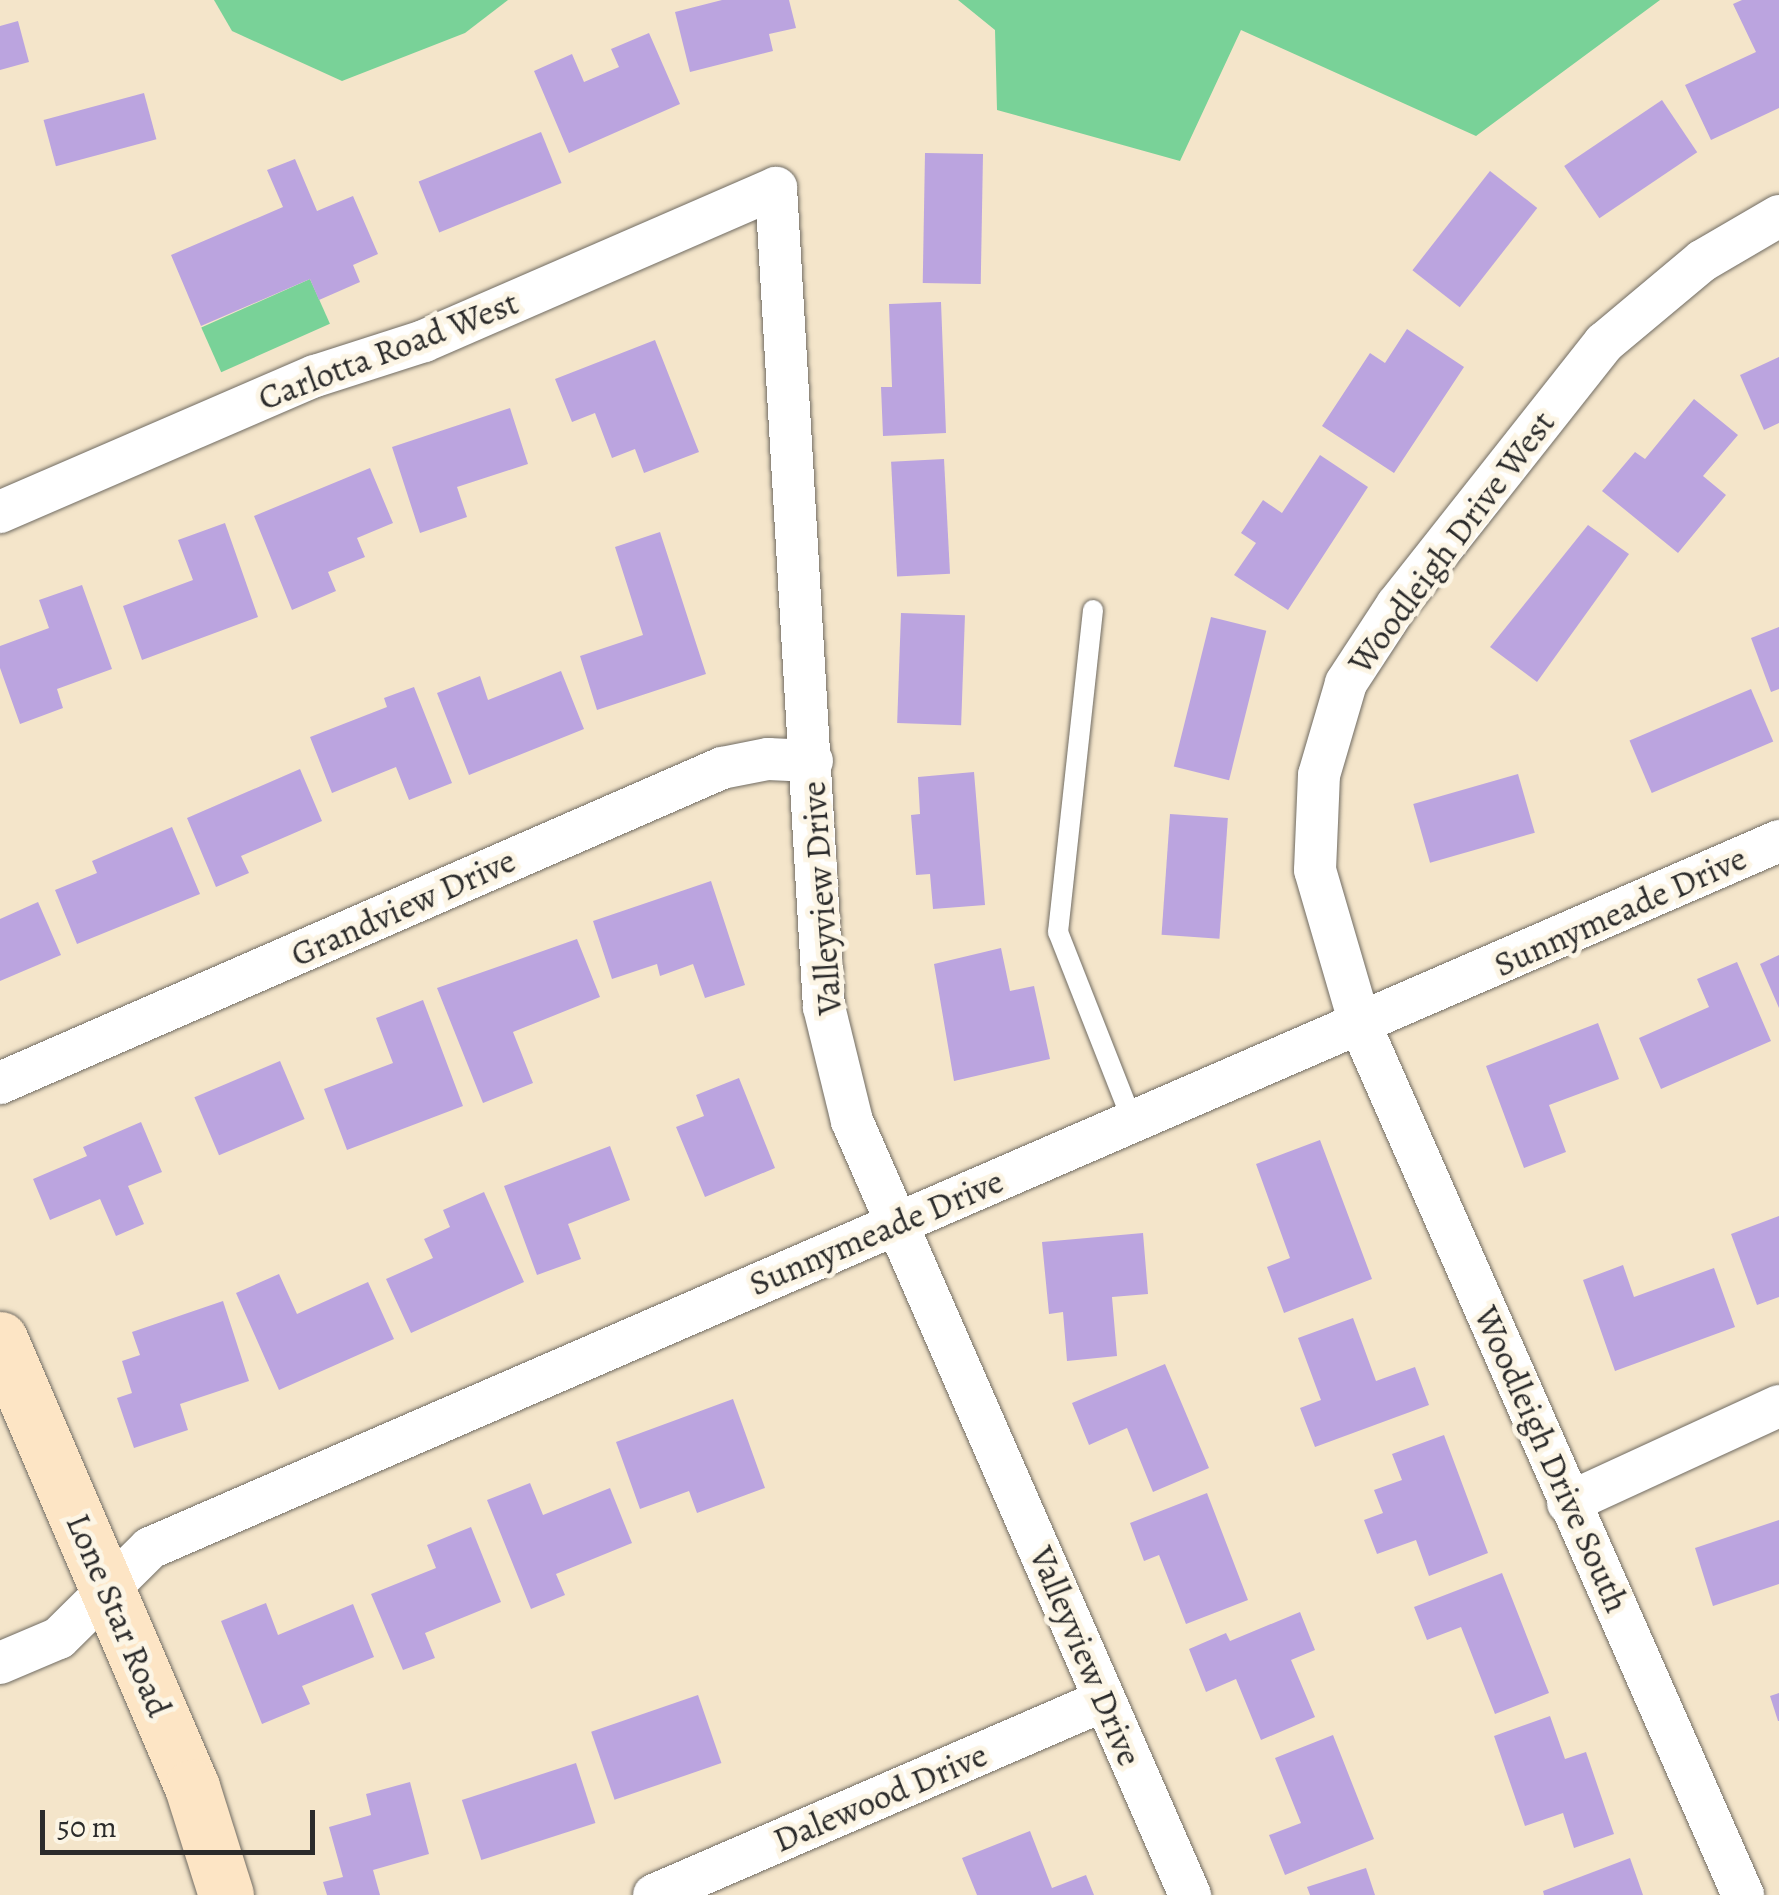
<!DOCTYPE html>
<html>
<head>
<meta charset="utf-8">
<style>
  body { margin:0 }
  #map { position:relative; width:1779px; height:1895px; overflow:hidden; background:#f4e5ca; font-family:Alegreya,serif }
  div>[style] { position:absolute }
  .green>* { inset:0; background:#79d298; transform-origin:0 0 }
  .building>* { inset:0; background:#bba4df; transform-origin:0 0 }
  .roads { filter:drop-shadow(0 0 2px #716c63) drop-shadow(0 0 2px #716c63) }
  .lane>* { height:20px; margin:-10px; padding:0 10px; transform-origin:10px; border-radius:10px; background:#fff }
  .street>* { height:42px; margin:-21px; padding:0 21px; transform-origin:21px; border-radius:21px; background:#fff }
  .secondary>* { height:55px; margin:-27.5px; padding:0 27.5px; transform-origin:27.5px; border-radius:27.5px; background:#fde5c5 }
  span { translate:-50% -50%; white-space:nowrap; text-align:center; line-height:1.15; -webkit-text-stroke:10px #fcf5e5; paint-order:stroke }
  .street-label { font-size:35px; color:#2b2b2b }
  .scale { position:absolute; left:40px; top:1810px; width:275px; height:45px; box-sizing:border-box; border:5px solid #2b2b2b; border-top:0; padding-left:12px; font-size:30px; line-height:35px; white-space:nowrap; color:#2b2b2b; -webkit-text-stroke:8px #fcf5e5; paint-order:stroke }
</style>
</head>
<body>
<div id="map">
  <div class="green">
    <div style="clip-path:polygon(214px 0,508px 0,465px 33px,342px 81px,232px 31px)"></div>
    <div style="clip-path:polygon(958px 0,1660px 0,1476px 136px,1241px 30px,1180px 161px,997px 110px,995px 30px)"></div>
    <div style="left:310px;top:279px;width:49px;height:119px;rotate:66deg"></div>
  </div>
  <div class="building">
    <div style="clip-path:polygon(722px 0,789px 0,796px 28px,769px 34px,773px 51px,690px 72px,675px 12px)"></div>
    <div style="clip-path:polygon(1742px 0,1779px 0,1779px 108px,1711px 140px,1685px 85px,1756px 52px,1733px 4px)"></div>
    <div style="clip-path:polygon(18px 21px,29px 62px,0 70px,0 26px)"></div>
    <div style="clip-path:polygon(649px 33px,680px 104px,569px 153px,534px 71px,572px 54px,584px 82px,619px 67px,611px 49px)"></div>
    <div style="left:144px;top:93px;width:48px;height:104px;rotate:75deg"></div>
    <div style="left:1662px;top:100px;width:63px;height:118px;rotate:56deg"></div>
    <div style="left:541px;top:132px;width:55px;height:132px;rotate:68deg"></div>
    <div style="left:925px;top:153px;width:58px;height:130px;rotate:1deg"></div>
    <div style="clip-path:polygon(295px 159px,317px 211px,353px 196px,378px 254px,353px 265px,360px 282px,319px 300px,310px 279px,201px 326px,171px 255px,283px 207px,267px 170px)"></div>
    <div style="left:1490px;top:171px;width:60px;height:126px;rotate:38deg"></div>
    <div style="clip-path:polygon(941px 302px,946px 433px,883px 436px,881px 387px,892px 387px,889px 304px)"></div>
    <div style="clip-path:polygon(1407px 329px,1464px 367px,1394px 473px,1322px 426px,1370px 353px,1385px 363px)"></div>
    <div style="clip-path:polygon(655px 340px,699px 452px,644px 473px,635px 449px,612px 458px,595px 413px,572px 422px,555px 379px)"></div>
    <div style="clip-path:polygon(1779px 357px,1779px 423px,1764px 430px,1740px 375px)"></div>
    <div style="clip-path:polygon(1694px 399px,1738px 435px,1703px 476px,1726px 495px,1678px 553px,1602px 491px,1635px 452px,1645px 459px)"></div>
    <div style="clip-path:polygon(510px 408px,528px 464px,457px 487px,467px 517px,420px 533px,392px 447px)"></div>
    <div style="clip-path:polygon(1320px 455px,1368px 487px,1288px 610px,1234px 575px,1256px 543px,1241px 533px,1263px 500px,1282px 513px)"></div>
    <div style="left:944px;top:459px;width:115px;height:53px;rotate:87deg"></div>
    <div style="clip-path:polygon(370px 468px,393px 523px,357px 538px,365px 557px,328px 572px,336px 591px,292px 610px,254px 516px)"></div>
    <div style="clip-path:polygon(225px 523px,258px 617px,142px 660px,123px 606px,193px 580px,178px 540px)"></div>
    <div style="clip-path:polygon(1588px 525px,1629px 554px,1537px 682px,1490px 647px)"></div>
    <div style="clip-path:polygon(660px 532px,706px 674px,597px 710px,580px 656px,643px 635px,615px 547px)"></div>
    <div style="clip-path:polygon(82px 585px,112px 669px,57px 689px,63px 708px,20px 724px,0 668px,0 646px,49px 628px,39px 600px)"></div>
    <div style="left:901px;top:613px;width:64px;height:110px;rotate:2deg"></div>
    <div style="left:1211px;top:617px;width:57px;height:154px;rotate:14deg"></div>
    <div style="clip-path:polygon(1779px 627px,1779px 689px,1771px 692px,1751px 638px)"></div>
    <div style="clip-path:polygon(561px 671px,584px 729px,469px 775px,437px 693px,480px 676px,488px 700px)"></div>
    <div style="clip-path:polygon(414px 687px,452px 783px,409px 800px,396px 767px,332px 793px,310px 737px,387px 707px,384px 698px)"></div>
    <div style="left:1751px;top:689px;width:57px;height:132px;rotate:67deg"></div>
    <div style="clip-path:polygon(300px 769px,322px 821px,241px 856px,249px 873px,216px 887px,187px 818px)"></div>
    <div style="clip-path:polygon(974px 772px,985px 905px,933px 909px,930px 874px,916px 875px,911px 815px,920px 814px,918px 777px)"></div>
    <div style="left:1518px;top:774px;width:61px;height:109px;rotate:74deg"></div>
    <div style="left:1170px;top:814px;width:58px;height:121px;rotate:4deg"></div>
    <div style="clip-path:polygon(172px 827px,200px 894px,77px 944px,55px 890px,97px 873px,92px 861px)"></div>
    <div style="clip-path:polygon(711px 881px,745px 985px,705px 998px,693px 964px,660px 976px,657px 964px,612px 979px,593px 921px)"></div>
    <div style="clip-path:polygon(38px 902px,61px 955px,0 981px,0 919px)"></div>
    <div style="clip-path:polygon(577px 939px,600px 997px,513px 1032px,533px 1083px,483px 1103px,437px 988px)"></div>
    <div style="clip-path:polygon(1001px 948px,1010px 991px,1034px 986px,1050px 1059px,954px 1081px,934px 964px)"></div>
    <div style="clip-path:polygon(1779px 955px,1779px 1008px,1760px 964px)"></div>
    <div style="clip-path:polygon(1737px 962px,1771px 1041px,1661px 1089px,1639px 1038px,1709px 1007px,1697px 979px)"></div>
    <div style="clip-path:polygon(423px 1000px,463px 1106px,347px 1150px,324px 1089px,393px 1063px,376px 1018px)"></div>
    <div style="clip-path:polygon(1598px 1023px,1619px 1079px,1549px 1105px,1566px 1152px,1524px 1168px,1486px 1066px)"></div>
    <div style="left:280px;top:1061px;width:63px;height:93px;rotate:67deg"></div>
    <div style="clip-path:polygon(739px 1078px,775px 1168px,705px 1197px,676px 1127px,704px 1116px,696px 1095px)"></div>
    <div style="clip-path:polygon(141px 1122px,162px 1172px,128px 1186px,144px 1224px,116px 1236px,100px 1199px,50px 1220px,33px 1179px,87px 1156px,83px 1147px)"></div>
    <div style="clip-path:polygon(1320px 1140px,1372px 1279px,1284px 1313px,1267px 1267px,1290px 1258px,1256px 1164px)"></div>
    <div style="clip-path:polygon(610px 1146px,630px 1200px,568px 1224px,581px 1259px,537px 1275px,504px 1186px)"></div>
    <div style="clip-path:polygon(484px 1192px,524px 1282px,411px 1333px,386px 1279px,433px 1258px,424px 1239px,450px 1227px,443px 1210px)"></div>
    <div style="clip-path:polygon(1779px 1216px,1779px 1297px,1757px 1305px,1731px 1234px)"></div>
    <div style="clip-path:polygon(1143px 1233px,1148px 1294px,1112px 1297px,1117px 1356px,1067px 1361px,1063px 1312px,1049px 1314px,1042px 1242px)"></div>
    <div style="clip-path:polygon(1623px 1265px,1634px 1297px,1714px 1268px,1735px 1327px,1615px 1371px,1583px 1280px)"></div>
    <div style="clip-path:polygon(279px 1274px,297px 1314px,368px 1282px,394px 1339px,279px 1390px,236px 1293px)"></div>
    <div style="clip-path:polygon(223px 1301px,249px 1381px,180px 1404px,188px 1430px,134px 1448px,117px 1398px,132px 1393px,122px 1361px,140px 1355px,132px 1332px)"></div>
    <div style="clip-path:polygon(1353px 1318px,1376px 1381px,1415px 1367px,1429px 1405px,1315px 1447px,1300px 1408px,1321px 1400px,1298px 1338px)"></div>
    <div style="clip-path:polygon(1165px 1364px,1209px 1468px,1153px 1492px,1127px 1428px,1089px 1445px,1072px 1403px)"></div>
    <div style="clip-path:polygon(733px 1399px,765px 1488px,697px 1513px,689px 1491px,640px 1509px,616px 1442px)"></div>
    <div style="clip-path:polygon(1444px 1435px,1488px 1553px,1429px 1576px,1416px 1540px,1377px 1554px,1364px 1520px,1383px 1513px,1374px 1490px,1402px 1480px,1392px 1454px)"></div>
    <div style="clip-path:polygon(530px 1483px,543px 1515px,610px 1488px,632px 1543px,556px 1574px,565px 1595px,531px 1609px,487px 1500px)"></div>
    <div style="clip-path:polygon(1207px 1493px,1248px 1600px,1186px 1624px,1159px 1555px,1144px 1561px,1130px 1523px)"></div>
    <div style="clip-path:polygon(1779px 1520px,1779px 1584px,1713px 1606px,1695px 1548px)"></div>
    <div style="clip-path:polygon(471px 1527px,501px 1602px,425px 1633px,435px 1658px,403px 1670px,371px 1594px,436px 1568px,427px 1545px)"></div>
    <div style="clip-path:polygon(1502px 1573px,1549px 1693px,1495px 1714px,1461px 1627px,1427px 1640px,1414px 1607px)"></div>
    <div style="clip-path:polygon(266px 1603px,278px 1635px,353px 1604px,374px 1657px,302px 1686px,310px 1704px,262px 1724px,221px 1621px)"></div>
    <div style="clip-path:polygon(1300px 1612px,1315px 1650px,1291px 1660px,1315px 1717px,1261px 1740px,1236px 1679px,1206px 1692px,1189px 1649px,1226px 1633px,1230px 1641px)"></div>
    <div style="clip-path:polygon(1779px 1693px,1779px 1721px,1778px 1721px,1770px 1696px)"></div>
    <div style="left:698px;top:1695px;width:72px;height:113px;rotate:71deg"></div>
    <div style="clip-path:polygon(1550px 1716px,1565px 1759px,1586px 1752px,1614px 1834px,1574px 1848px,1563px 1813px,1525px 1826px,1494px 1736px)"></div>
    <div style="clip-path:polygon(1333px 1735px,1374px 1839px,1285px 1875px,1269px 1835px,1301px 1823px,1275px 1758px)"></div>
    <div style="left:576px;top:1763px;width:63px;height:120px;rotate:72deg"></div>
    <div style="clip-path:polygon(410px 1782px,429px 1854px,373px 1870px,380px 1895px,327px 1895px,323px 1882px,343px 1877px,329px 1827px,371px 1815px,366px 1794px)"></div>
    <div style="clip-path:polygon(1030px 1831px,1052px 1888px,1086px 1875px,1094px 1895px,977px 1895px,962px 1858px)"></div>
    <div style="clip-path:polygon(1630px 1858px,1643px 1895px,1544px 1895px,1543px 1891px)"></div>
    <div style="clip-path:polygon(1366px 1868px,1375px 1895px,1310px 1895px,1307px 1887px)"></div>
  </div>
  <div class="roads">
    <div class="lane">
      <div style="left:1093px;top:610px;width:324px;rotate:96.2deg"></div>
      <div style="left:1058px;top:932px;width:204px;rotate:68.5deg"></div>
    </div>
    <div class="street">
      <div style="left:0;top:512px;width:343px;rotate:-23.4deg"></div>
      <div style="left:315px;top:376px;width:114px;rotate:-17.8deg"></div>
      <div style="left:424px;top:341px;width:384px;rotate:-23.5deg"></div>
      <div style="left:776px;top:188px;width:820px;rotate:86.65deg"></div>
      <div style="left:824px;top:1007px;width:117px;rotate:76.2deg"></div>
      <div style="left:852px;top:1121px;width:845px;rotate:66.41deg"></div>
      <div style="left:0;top:1083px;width:788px;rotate:-23.57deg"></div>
      <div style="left:722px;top:768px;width:47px;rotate:-11.1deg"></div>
      <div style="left:768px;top:759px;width:44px;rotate:2.6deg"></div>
      <div style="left:1568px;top:1503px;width:232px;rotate:-24.7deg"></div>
      <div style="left:0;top:1663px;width:64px;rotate:-23deg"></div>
      <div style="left:59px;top:1638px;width:128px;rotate:-44.7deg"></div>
      <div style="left:150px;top:1548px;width:1776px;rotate:-23.46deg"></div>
      <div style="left:654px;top:1895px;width:491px;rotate:-23.4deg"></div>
      <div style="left:1743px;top:1895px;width:951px;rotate:-113.74deg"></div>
      <div style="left:1360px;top:1024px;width:160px;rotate:-106.3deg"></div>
      <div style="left:1315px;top:870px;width:95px;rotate:-87.6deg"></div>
      <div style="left:1319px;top:775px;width:96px;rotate:-73.6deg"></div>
      <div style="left:1346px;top:683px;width:93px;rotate:-56.8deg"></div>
      <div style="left:1397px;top:605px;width:334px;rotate:-51.7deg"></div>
      <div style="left:1604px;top:343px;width:128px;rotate:-39.9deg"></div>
      <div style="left:1702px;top:261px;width:89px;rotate:-30.3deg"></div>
    </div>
    <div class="secondary">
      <div style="left:0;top:1339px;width:487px;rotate:66.8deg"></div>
      <div style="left:192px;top:1787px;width:113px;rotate:72.5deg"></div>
    </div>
  </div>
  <div class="street-label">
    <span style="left:388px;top:350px;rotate:-21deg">Carlotta Road West</span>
    <span style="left:1451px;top:542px;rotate:-53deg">Woodleigh Drive West</span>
    <span style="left:821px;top:898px;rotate:-94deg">Valleyview Drive</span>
    <span style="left:403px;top:907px;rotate:-24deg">Grandview Drive</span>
    <span style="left:1620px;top:911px;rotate:-24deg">Sunnymeade Drive</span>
    <span style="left:876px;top:1232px;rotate:-23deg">Sunnymeade Drive</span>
    <span style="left:1552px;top:1459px;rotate:66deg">Woodleigh Drive South</span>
    <span style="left:119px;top:1615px;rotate:67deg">Lone Star Road</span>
    <span style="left:1086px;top:1656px;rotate:67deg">Valleyview Drive</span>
    <span style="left:880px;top:1797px;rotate:-23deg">Dalewood Drive</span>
  </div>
  <div class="scale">50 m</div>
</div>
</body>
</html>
